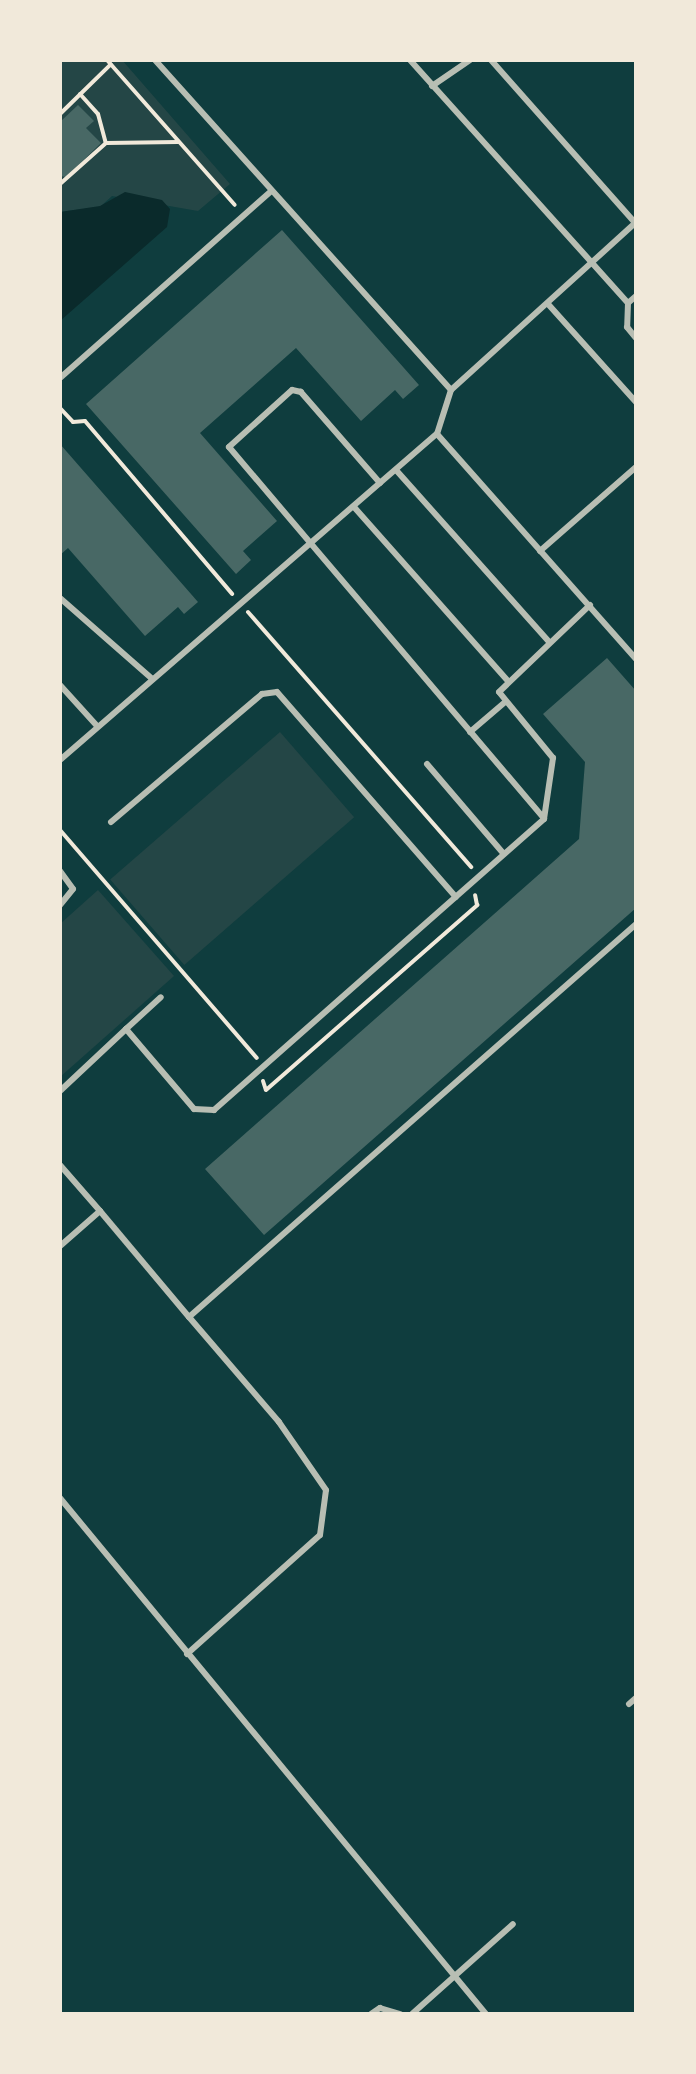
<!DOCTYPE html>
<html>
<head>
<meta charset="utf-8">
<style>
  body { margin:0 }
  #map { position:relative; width:696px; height:2074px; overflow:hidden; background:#0f3d3e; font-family:"Zilla Slab",serif }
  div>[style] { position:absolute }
  .green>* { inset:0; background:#244646; transform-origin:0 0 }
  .water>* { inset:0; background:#0a2a2b }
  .building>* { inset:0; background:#486865 }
  .path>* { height:4px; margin:-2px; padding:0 2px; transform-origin:2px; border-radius:2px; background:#f1e9da }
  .service>* { height:6px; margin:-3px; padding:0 3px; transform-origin:3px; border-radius:3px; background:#b8beb3 }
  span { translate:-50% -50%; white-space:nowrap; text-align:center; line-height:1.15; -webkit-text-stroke:6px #f1e9da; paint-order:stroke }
  .frame { position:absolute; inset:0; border:62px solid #f1e9da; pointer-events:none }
</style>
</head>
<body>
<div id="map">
  <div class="green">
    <div style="clip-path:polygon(60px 60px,122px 60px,230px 184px,198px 211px,112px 196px,100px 207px,60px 212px)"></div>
    <div style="left:280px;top:732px;width:113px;height:225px;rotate:49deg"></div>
    <div style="clip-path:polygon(98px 890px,174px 976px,60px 1077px,60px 924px)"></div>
  </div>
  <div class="water">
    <div style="clip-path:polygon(125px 192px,162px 200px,170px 209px,167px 227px,60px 321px,60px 212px,100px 206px)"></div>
  </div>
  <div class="building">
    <div style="clip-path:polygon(78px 105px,94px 121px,86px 128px,101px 143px,66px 177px,60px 176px,60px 122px)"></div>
    <div style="clip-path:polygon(282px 230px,419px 385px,403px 399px,395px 390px,361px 421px,296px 348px,200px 433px,277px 521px,243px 551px,251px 560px,236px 574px,86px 404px)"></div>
    <div style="clip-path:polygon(60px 444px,198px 602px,184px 614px,178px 607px,145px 636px,68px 548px,60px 555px)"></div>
    <div style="clip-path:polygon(607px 658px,636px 691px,636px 908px,264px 1235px,205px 1169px,579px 839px,585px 762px,543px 714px)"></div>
  </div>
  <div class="path">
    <div style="left:107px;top:60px;width:193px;rotate:48.6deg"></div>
    <div style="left:80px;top:94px;width:27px;rotate:48deg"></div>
    <div style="left:98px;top:114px;width:30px;rotate:75deg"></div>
    <div style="left:60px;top:114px;width:71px;rotate:-44.4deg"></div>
    <div style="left:60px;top:184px;width:62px;rotate:-41.7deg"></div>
    <div style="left:106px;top:143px;width:72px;rotate:-0.8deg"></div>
    <div style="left:60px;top:408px;width:19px;rotate:47deg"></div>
    <div style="left:73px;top:422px;width:12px;rotate:-5deg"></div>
    <div style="left:85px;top:421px;width:227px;rotate:49.6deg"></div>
    <div style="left:248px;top:612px;width:339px;rotate:48.8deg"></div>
    <div style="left:60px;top:830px;width:301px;rotate:49.2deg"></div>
    <div style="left:263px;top:1081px;width:9px;rotate:72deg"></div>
    <div style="left:266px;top:1090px;width:281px;rotate:-41.2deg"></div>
    <div style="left:477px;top:905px;width:10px;rotate:-101deg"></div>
  </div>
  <div class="service">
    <div style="left:155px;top:60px;width:443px;rotate:48.1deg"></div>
    <div style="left:451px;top:390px;width:250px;rotate:-42.2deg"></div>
    <div style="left:410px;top:60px;width:326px;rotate:48.1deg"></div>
    <div style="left:628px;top:303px;width:11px;rotate:-41deg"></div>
    <div style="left:491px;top:60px;width:217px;rotate:48.5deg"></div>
    <div style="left:432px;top:86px;width:46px;rotate:-34.4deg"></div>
    <div style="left:628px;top:303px;width:24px;rotate:92deg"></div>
    <div style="left:627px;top:327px;width:14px;rotate:51deg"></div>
    <div style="left:548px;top:304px;width:132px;rotate:48.1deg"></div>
    <div style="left:60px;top:378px;width:281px;rotate:-41.5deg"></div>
    <div style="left:451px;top:390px;width:46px;rotate:107.7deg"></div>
    <div style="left:437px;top:434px;width:300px;rotate:48.5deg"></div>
    <div style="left:396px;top:470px;width:230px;rotate:48.3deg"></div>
    <div style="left:380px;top:483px;width:121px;rotate:-131deg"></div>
    <div style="left:301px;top:392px;width:9px;rotate:-167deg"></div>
    <div style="left:292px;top:390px;width:85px;rotate:137.9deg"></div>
    <div style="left:229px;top:447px;width:487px;rotate:49.7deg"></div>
    <div style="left:354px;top:507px;width:231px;rotate:48.5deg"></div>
    <div style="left:540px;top:551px;width:128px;rotate:-41.2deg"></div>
    <div style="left:60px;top:598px;width:121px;rotate:41.3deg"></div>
    <div style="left:60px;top:685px;width:55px;rotate:47.9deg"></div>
    <div style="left:470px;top:732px;width:45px;rotate:-40.5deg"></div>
    <div style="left:60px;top:760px;width:498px;rotate:-40.9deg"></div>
    <div style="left:427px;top:764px;width:118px;rotate:49.5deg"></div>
    <div style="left:111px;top:822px;width:198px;rotate:-40.3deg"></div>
    <div style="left:262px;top:694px;width:15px;rotate:-8deg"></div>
    <div style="left:277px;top:692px;width:272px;rotate:48.9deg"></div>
    <div style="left:60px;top:871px;width:22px;rotate:54deg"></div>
    <div style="left:73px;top:889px;width:21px;rotate:129deg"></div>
    <div style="left:126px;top:1029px;width:47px;rotate:-42.4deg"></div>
    <div style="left:60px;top:1091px;width:91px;rotate:-43.2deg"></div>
    <div style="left:126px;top:1029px;width:105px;rotate:49.6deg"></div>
    <div style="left:194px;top:1109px;width:20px;rotate:3deg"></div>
    <div style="left:214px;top:1110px;width:440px;rotate:-41.4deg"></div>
    <div style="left:544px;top:819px;width:62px;rotate:-81.6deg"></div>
    <div style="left:553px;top:758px;width:85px;rotate:-129.3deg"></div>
    <div style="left:499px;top:692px;width:126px;rotate:-43.7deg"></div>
    <div style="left:60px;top:1165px;width:61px;rotate:49deg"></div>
    <div style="left:100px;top:1211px;width:53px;rotate:138.8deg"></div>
    <div style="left:100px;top:1211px;width:138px;rotate:50deg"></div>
    <div style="left:60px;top:1498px;width:669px;rotate:50.46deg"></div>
    <div style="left:187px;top:1654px;width:178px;rotate:-41.8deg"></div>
    <div style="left:320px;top:1535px;width:45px;rotate:-82.4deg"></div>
    <div style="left:326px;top:1490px;width:83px;rotate:-124.7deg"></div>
    <div style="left:279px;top:1422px;width:138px;rotate:-130.6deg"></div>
    <div style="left:189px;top:1317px;width:595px;rotate:-41.32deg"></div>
    <div style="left:629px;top:1704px;width:9px;rotate:-41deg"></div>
    <div style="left:371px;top:2014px;width:11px;rotate:-34deg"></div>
    <div style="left:380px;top:2008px;width:21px;rotate:17deg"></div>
    <div style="left:412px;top:2014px;width:135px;rotate:-41.7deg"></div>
  </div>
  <div class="frame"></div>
</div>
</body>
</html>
